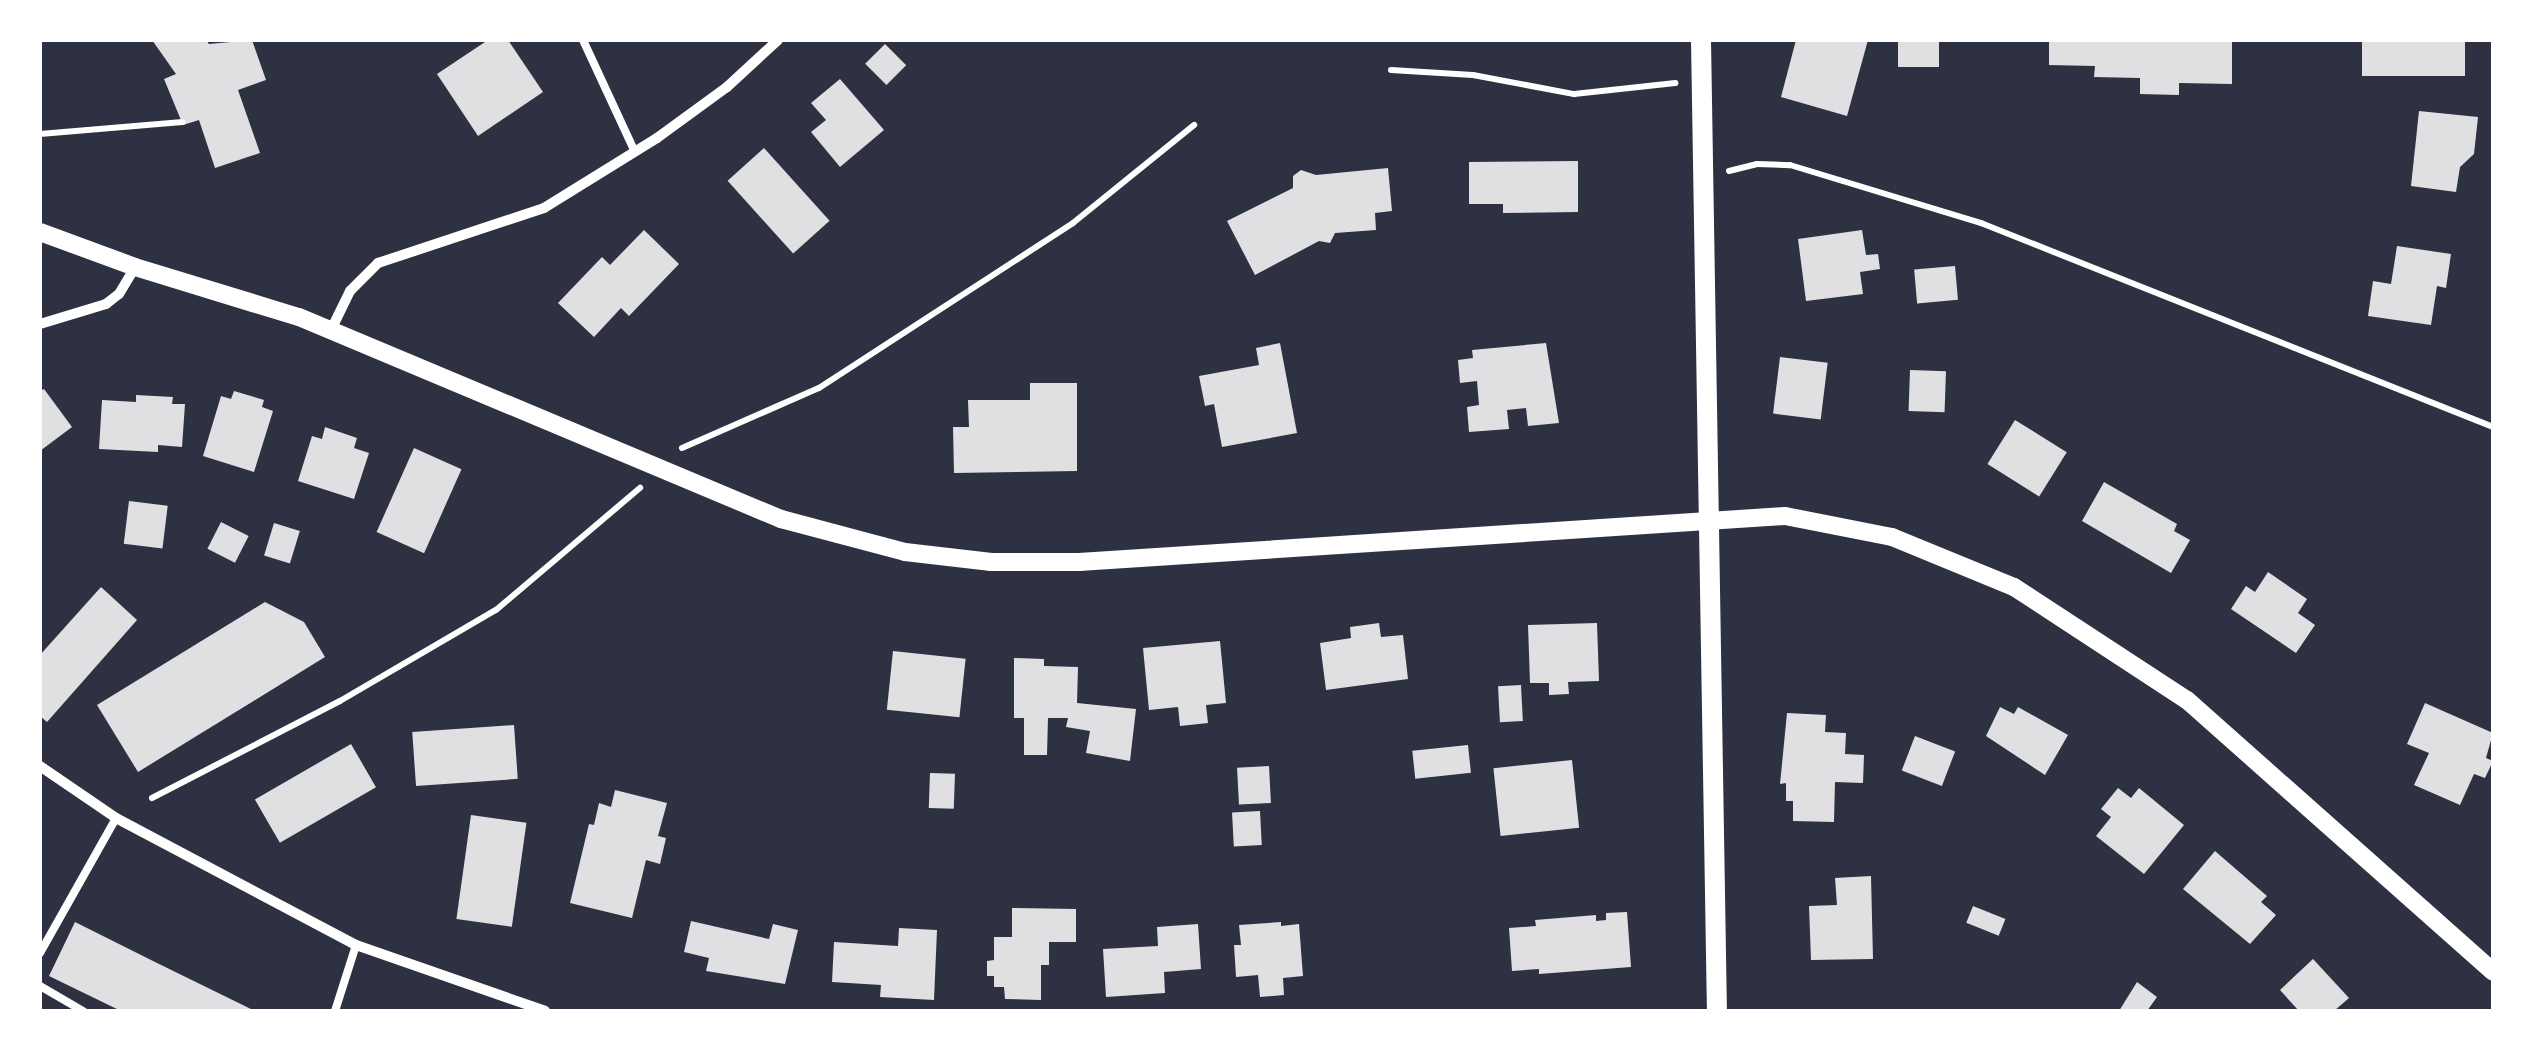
<!DOCTYPE html>
<html>
<head>
<meta charset="utf-8">
<style>
  body { margin:0 }
  #map { position:relative; width:2533px; height:1051px; overflow:hidden; background:#2d3142; font-family:"Roboto Condensed",sans-serif }
  div>[style] { position:absolute }
  .building>* { inset:0; background:#e0e0e3; transform-origin:0 0 }
  .path>* { height:6px; margin:-3px; padding:0 3px; transform-origin:3px; border-radius:3px; background:#fff }
  .service>* { height:8px; margin:-4px; padding:0 4px; transform-origin:4px; border-radius:4px; background:#fff }
  .minor>* { height:10px; margin:-5px; padding:0 5px; transform-origin:5px; border-radius:5px; background:#fff }
  .tertiary>* { height:18px; margin:-9px; padding:0 9px; transform-origin:9px; border-radius:9px; background:#fff }
  .secondary>* { height:20px; margin:-10px; padding:0 10px; transform-origin:10px; border-radius:10px; background:#fff }
  span { translate:-50% -50%; white-space:nowrap; text-align:center; line-height:1.15; -webkit-text-stroke:10px #fff; paint-order:stroke }
  .frame { position:absolute; inset:0; border:42px solid #fff; pointer-events:none }
</style>
</head>
<body>
<div id="map">
  <div class="building">
    <div style="clip-path:polygon(152px 40px,206px 40px,209px 44px,252px 40px,266px 80px,238px 90px,260px 153px,215px 168px,199px 120px,183px 125px,164px 79px,176px 74px)"></div>
    <div style="clip-path:polygon(488px 40px,508px 40px,543px 92px,478px 136px,437px 74px)"></div>
    <div style="clip-path:polygon(1796px 40px,1868px 40px,1847px 116px,1781px 97px)"></div>
    <div style="left:1898px;top:40px;width:41px;height:27px"></div>
    <div style="clip-path:polygon(2049px 40px,2232px 40px,2232px 84px,2179px 83px,2179px 95px,2140px 94px,2140px 78px,2094px 77px,2095px 66px,2049px 65px)"></div>
    <div style="left:2362px;top:40px;width:103px;height:36px"></div>
    <div style="left:885px;top:44px;width:30px;height:28px;rotate:45deg"></div>
    <div style="clip-path:polygon(840px 79px,884px 130px,840px 167px,811px 132px,826px 120px,811px 103px)"></div>
    <div style="clip-path:polygon(2419px 111px,2478px 117px,2474px 154px,2460px 167px,2456px 192px,2411px 186px)"></div>
    <div style="left:764px;top:148px;width:98px;height:49px;rotate:48deg"></div>
    <div style="clip-path:polygon(1578px 161px,1578px 212px,1503px 213px,1503px 204px,1469px 204px,1469px 162px)"></div>
    <div style="clip-path:polygon(1388px 168px,1392px 211px,1375px 213px,1376px 230px,1335px 233px,1330px 243px,1319px 241px,1255px 275px,1227px 221px,1293px 188px,1293px 176px,1301px 170px,1316px 175px)"></div>
    <div style="clip-path:polygon(644px 230px,679px 264px,629px 316px,621px 308px,594px 337px,558px 303px,602px 257px,610px 265px)"></div>
    <div style="clip-path:polygon(1862px 230px,1866px 255px,1878px 254px,1880px 269px,1860px 272px,1863px 294px,1806px 301px,1798px 239px)"></div>
    <div style="clip-path:polygon(2397px 246px,2451px 254px,2446px 288px,2437px 286px,2431px 325px,2368px 316px,2373px 281px,2391px 284px)"></div>
    <div style="left:1955px;top:266px;width:34px;height:41px;rotate:85deg"></div>
    <div style="clip-path:polygon(1280px 343px,1297px 433px,1222px 447px,1214px 404px,1205px 406px,1199px 376px,1259px 365px,1256px 348px)"></div>
    <div style="clip-path:polygon(1546px 343px,1559px 423px,1528px 426px,1526px 408px,1507px 410px,1509px 429px,1469px 432px,1467px 407px,1479px 405px,1477px 381px,1460px 383px,1458px 360px,1473px 358px,1472px 350px)"></div>
    <div style="left:1780px;top:357px;width:48px;height:57px;rotate:7deg"></div>
    <div style="left:1910px;top:370px;width:36px;height:41px;rotate:2deg"></div>
    <div style="clip-path:polygon(1030px 383px,1077px 383px,1077px 471px,954px 473px,953px 427px,969px 427px,968px 400px,1030px 400px)"></div>
    <div style="clip-path:polygon(44px 389px,72px 427px,40px 451px,40px 391px)"></div>
    <div style="clip-path:polygon(234px 391px,264px 400px,262px 407px,273px 411px,254px 472px,203px 456px,221px 396px,231px 399px)"></div>
    <div style="clip-path:polygon(136px 395px,173px 397px,172px 404px,185px 404px,182px 447px,158px 445px,158px 452px,99px 449px,102px 400px,136px 402px)"></div>
    <div style="left:2015px;top:420px;width:61px;height:52px;rotate:32deg"></div>
    <div style="clip-path:polygon(325px 427px,357px 438px,354px 448px,369px 453px,354px 499px,298px 481px,312px 436px,322px 439px)"></div>
    <div style="left:414px;top:448px;width:52px;height:92px;rotate:24deg"></div>
    <div style="clip-path:polygon(2104px 482px,2177px 524px,2174px 531px,2190px 540px,2171px 573px,2082px 521px)"></div>
    <div style="left:129px;top:501px;width:39px;height:43px;rotate:7deg"></div>
    <div style="left:221px;top:522px;width:31px;height:30px;rotate:27deg"></div>
    <div style="left:274px;top:523px;width:27px;height:34px;rotate:17deg"></div>
    <div style="clip-path:polygon(2268px 572px,2307px 599px,2298px 613px,2315px 625px,2296px 653px,2231px 609px,2246px 586px,2255px 592px)"></div>
    <div style="clip-path:polygon(101px 587px,137px 620px,47px 722px,40px 716px,40px 655px)"></div>
    <div style="clip-path:polygon(265px 602px,304px 622px,325px 657px,138px 772px,97px 705px)"></div>
    <div style="clip-path:polygon(1379px 623px,1381px 637px,1403px 635px,1408px 679px,1326px 690px,1320px 643px,1351px 638px,1350px 627px)"></div>
    <div style="clip-path:polygon(1597px 623px,1599px 681px,1568px 682px,1569px 694px,1549px 695px,1549px 683px,1530px 683px,1528px 625px)"></div>
    <div style="clip-path:polygon(1220px 641px,1226px 703px,1206px 705px,1208px 723px,1180px 726px,1178px 707px,1149px 710px,1143px 648px)"></div>
    <div style="left:893px;top:651px;width:73px;height:59px;rotate:6deg"></div>
    <div style="clip-path:polygon(1014px 658px,1044px 659px,1044px 666px,1078px 667px,1077px 703px,1136px 709px,1130px 761px,1086px 753px,1090px 731px,1066px 727px,1068px 718px,1048px 718px,1047px 755px,1024px 755px,1024px 718px,1014px 718px)"></div>
    <div style="left:1521px;top:685px;width:36px;height:23px;rotate:87deg"></div>
    <div style="clip-path:polygon(2425px 703px,2493px 733px,2486px 758px,2493px 761px,2485px 778px,2474px 774px,2460px 805px,2414px 785px,2429px 753px,2407px 744px)"></div>
    <div style="clip-path:polygon(2000px 707px,2014px 714px,2018px 707px,2068px 735px,2045px 775px,1986px 736px)"></div>
    <div style="clip-path:polygon(1787px 713px,1826px 715px,1825px 732px,1846px 733px,1845px 754px,1864px 755px,1863px 783px,1835px 782px,1834px 822px,1793px 821px,1793px 801px,1786px 801px,1786px 783px,1780px 784px)"></div>
    <div style="left:514px;top:725px;width:54px;height:102px;rotate:86deg"></div>
    <div style="left:1915px;top:736px;width:43px;height:37px;rotate:21deg"></div>
    <div style="left:351px;top:744px;width:50px;height:111px;rotate:60deg"></div>
    <div style="left:1468px;top:745px;width:28px;height:56px;rotate:84deg"></div>
    <div style="left:1572px;top:760px;width:68px;height:79px;rotate:84deg"></div>
    <div style="left:1269px;top:766px;width:37px;height:32px;rotate:87deg"></div>
    <div style="left:930px;top:773px;width:25px;height:35px;rotate:2deg"></div>
    <div style="clip-path:polygon(2118px 788px,2131px 798px,2139px 788px,2184px 825px,2144px 874px,2096px 836px,2111px 817px,2101px 809px)"></div>
    <div style="clip-path:polygon(615px 790px,667px 803px,658px 836px,666px 838px,660px 864px,646px 860px,632px 918px,570px 903px,589px 824px,594px 825px,599px 803px,611px 807px)"></div>
    <div style="left:1260px;top:811px;width:34px;height:28px;rotate:87deg"></div>
    <div style="left:471px;top:815px;width:56px;height:105px;rotate:8deg"></div>
    <div style="clip-path:polygon(2215px 851px,2267px 896px,2261px 902px,2276px 915px,2250px 944px,2183px 889px)"></div>
    <div style="clip-path:polygon(1871px 876px,1873px 959px,1811px 960px,1809px 906px,1837px 905px,1835px 878px)"></div>
    <div style="left:1973px;top:906px;width:35px;height:18px;rotate:22deg"></div>
    <div style="clip-path:polygon(1012px 908px,1076px 909px,1076px 942px,1049px 942px,1049px 965px,1041px 965px,1041px 1000px,1005px 999px,1004px 987px,994px 987px,994px 976px,987px 976px,987px 961px,994px 960px,994px 937px,1012px 937px)"></div>
    <div style="clip-path:polygon(1627px 912px,1631px 967px,1539px 974px,1539px 969px,1512px 971px,1509px 928px,1536px 926px,1535px 920px,1596px 915px,1596px 921px,1606px 920px,1606px 913px)"></div>
    <div style="clip-path:polygon(691px 921px,769px 939px,773px 924px,798px 930px,785px 984px,706px 971px,709px 958px,684px 952px)"></div>
    <div style="clip-path:polygon(75px 922px,153px 961px,255px 1011px,121px 1011px,49px 976px)"></div>
    <div style="clip-path:polygon(1281px 922px,1281px 926px,1299px 924px,1303px 976px,1283px 978px,1284px 995px,1260px 997px,1258px 975px,1236px 977px,1234px 945px,1241px 945px,1239px 925px)"></div>
    <div style="clip-path:polygon(1198px 924px,1201px 969px,1164px 972px,1165px 993px,1106px 997px,1103px 949px,1158px 946px,1157px 927px)"></div>
    <div style="clip-path:polygon(899px 928px,937px 930px,934px 1000px,880px 997px,881px 985px,832px 982px,834px 942px,898px 946px)"></div>
    <div style="clip-path:polygon(2313px 959px,2349px 998px,2334px 1011px,2299px 1011px,2280px 990px)"></div>
    <div style="clip-path:polygon(2137px 982px,2157px 997px,2147px 1011px,2119px 1011px)"></div>
  </div>
  <div class="path">
    <div style="left:1391px;top:70px;width:82px;rotate:3.5deg"></div>
    <div style="left:1473px;top:75px;width:103px;rotate:10.7deg"></div>
    <div style="left:1574px;top:94px;width:102px;rotate:-6.2deg"></div>
    <div style="left:40px;top:134px;width:143px;rotate:-4.8deg"></div>
    <div style="left:1729px;top:171px;width:29px;rotate:-14deg"></div>
    <div style="left:1757px;top:164px;width:33px;rotate:2deg"></div>
    <div style="left:1790px;top:165px;width:200px;rotate:16.9deg"></div>
    <div style="left:1981px;top:223px;width:551px;rotate:21.72deg"></div>
    <div style="left:682px;top:448px;width:150px;rotate:-23.7deg"></div>
    <div style="left:819px;top:388px;width:303px;rotate:-33deg"></div>
    <div style="left:1073px;top:223px;width:156px;rotate:-39deg"></div>
    <div style="left:152px;top:798px;width:212px;rotate:-27.3deg"></div>
    <div style="left:340px;top:701px;width:181px;rotate:-30.3deg"></div>
    <div style="left:496px;top:610px;width:189px;rotate:-40.3deg"></div>
  </div>
  <div class="service">
    <div style="left:583px;top:40px;width:123px;rotate:65.1deg"></div>
    <div style="left:40px;top:953px;width:155px;rotate:-60.6deg"></div>
    <div style="left:40px;top:986px;width:50px;rotate:30.2deg"></div>
    <div style="left:335px;top:1011px;width:69px;rotate:-72.3deg"></div>
  </div>
  <div class="minor">
    <div style="left:40px;top:324px;width:69px;rotate:-16.9deg"></div>
    <div style="left:106px;top:304px;width:16px;rotate:-38deg"></div>
    <div style="left:119px;top:294px;width:31px;rotate:-59deg"></div>
    <div style="left:331px;top:330px;width:43px;rotate:-64deg"></div>
    <div style="left:350px;top:291px;width:40px;rotate:-45deg"></div>
    <div style="left:378px;top:263px;width:175px;rotate:-18.3deg"></div>
    <div style="left:544px;top:208px;width:133px;rotate:-31.8deg"></div>
    <div style="left:657px;top:138px;width:87px;rotate:-36.1deg"></div>
    <div style="left:727px;top:87px;width:69px;rotate:-42.7deg"></div>
    <div style="left:40px;top:766px;width:92px;rotate:34.4deg"></div>
    <div style="left:116px;top:818px;width:272px;rotate:27.9deg"></div>
    <div style="left:356px;top:945px;width:200px;rotate:19.2deg"></div>
  </div>
  <div class="tertiary">
    <div style="left:40px;top:232px;width:101px;rotate:20.2deg"></div>
    <div style="left:135px;top:267px;width:171px;rotate:17deg"></div>
    <div style="left:299px;top:317px;width:523px;rotate:22.74deg"></div>
    <div style="left:781px;top:519px;width:128px;rotate:14.9deg"></div>
    <div style="left:905px;top:552px;width:87px;rotate:6.6deg"></div>
    <div style="left:991px;top:562px;width:88px"></div>
    <div style="left:1079px;top:562px;width:707px;rotate:-3.73deg"></div>
    <div style="left:1785px;top:516px;width:109px;rotate:11.1deg"></div>
    <div style="left:1892px;top:537px;width:132px;rotate:22.3deg"></div>
    <div style="left:2014px;top:587px;width:207px;rotate:33.2deg"></div>
    <div style="left:2187px;top:700px;width:409px;rotate:41.6deg"></div>
  </div>
  <div class="secondary">
    <div style="left:1701px;top:40px;width:971px;rotate:89.06deg"></div>
  </div>
  <div class="frame"></div>
</div>
</body>
</html>
